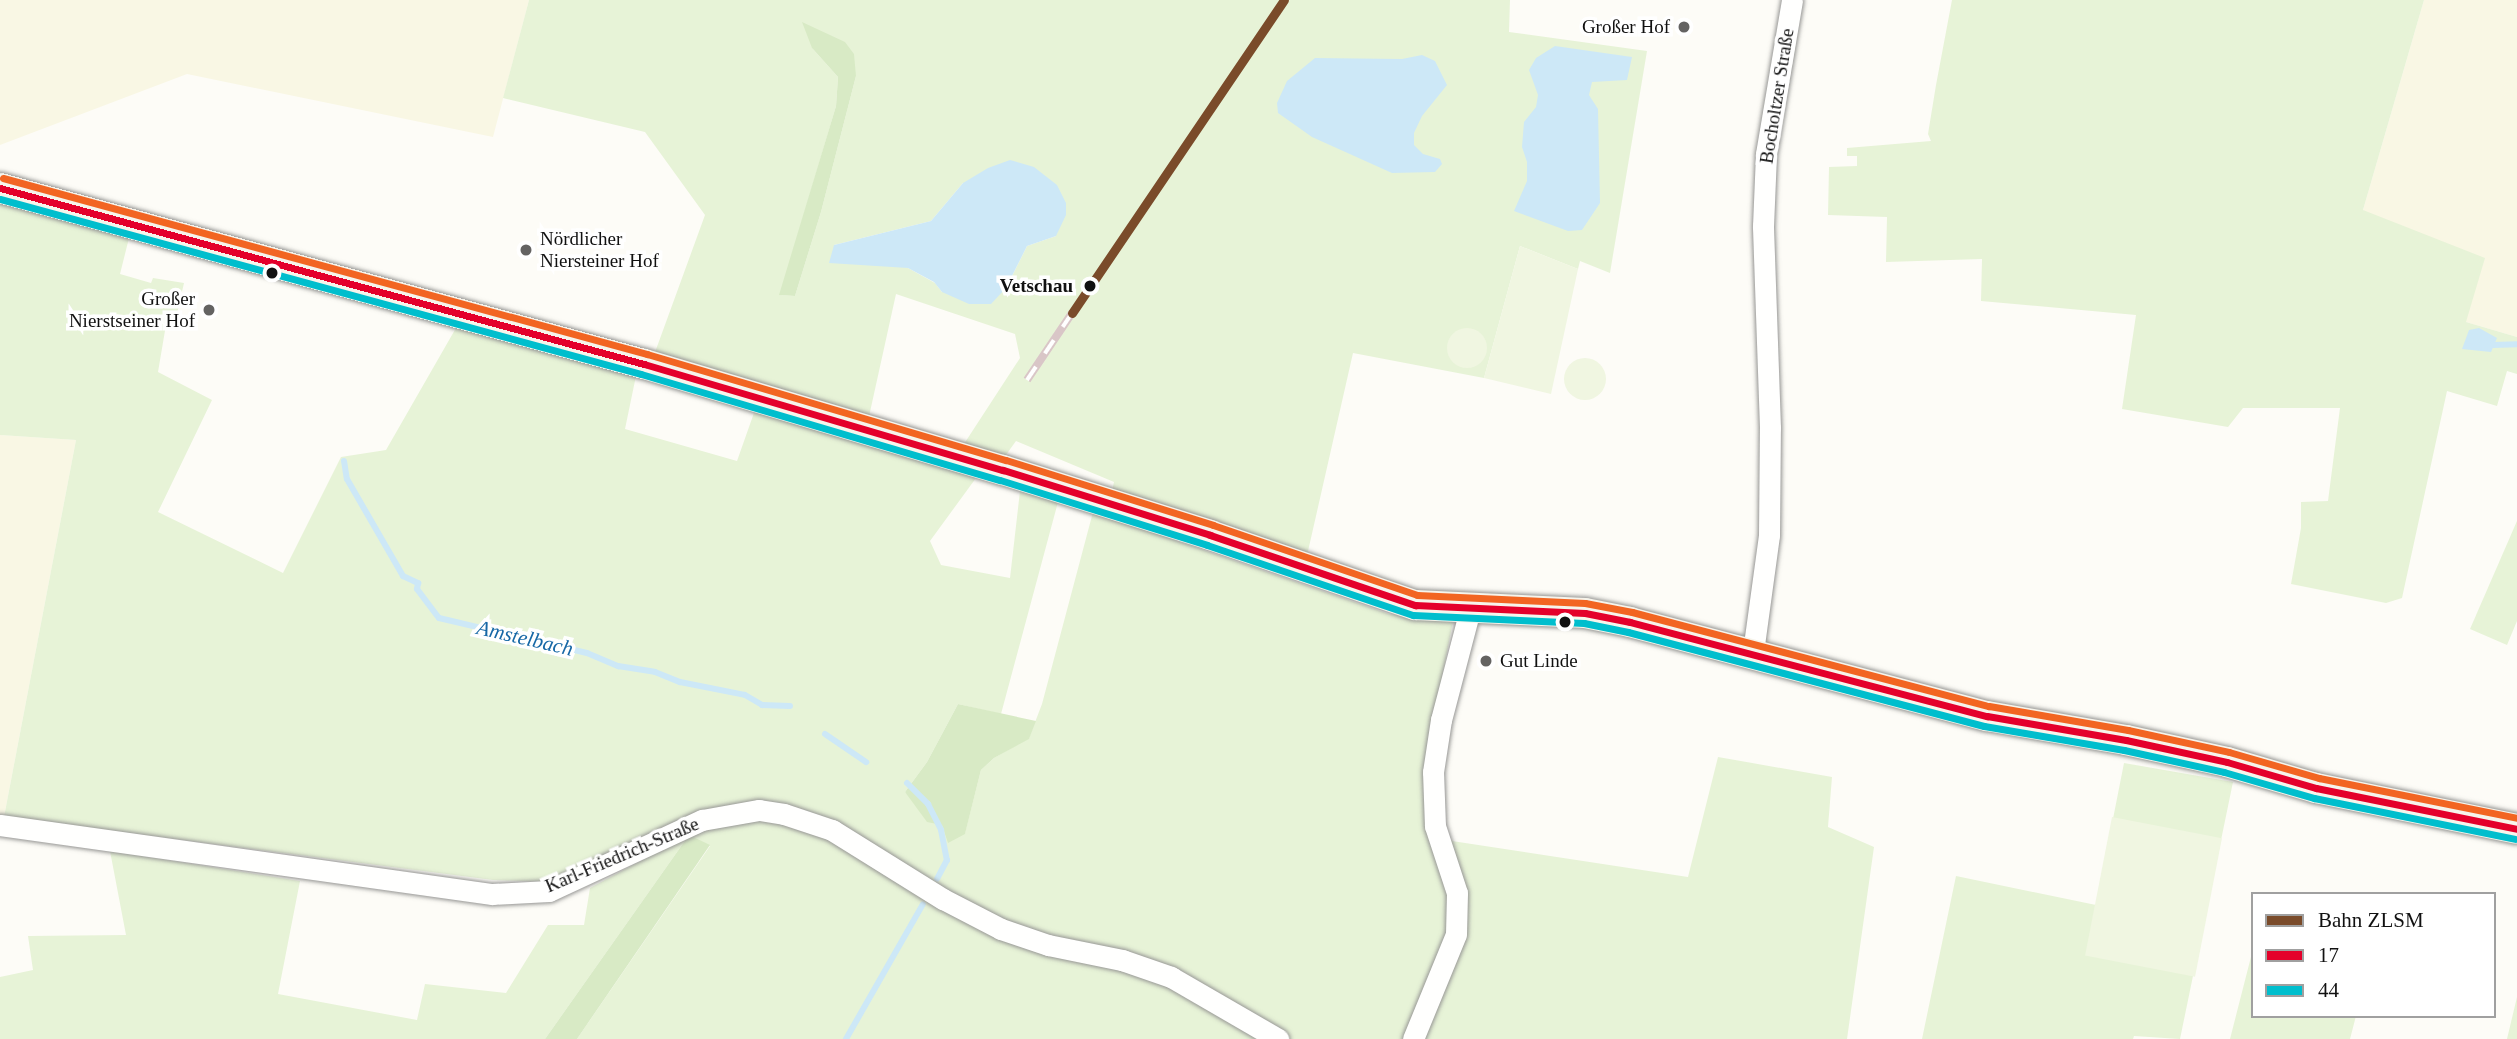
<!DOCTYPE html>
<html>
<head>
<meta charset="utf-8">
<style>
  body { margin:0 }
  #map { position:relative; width:2517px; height:1039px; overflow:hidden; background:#fdfcf7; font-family:Georgia,serif }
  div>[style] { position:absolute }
  .farmland>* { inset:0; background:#f9f7e4 }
  .green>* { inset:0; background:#e7f3d7 }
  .forest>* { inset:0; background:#d8eac5 }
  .pitch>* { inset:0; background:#f0f6e1; transform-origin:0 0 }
  .round { border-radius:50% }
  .water>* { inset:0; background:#cde8f7 }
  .stream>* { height:6px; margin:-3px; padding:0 3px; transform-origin:3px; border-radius:3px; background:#cde8f7 }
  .roads { filter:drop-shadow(0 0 2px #979795) drop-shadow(0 0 2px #979795) }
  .street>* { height:21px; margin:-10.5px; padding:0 10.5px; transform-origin:10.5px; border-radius:10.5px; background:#fffffe }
  .secondary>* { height:30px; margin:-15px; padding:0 15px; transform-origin:15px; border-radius:15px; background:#f6f4eb }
  .rail>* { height:8px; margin-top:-4px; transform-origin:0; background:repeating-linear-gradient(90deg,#fff 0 16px,#d9c6c7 0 32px); box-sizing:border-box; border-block:2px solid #d9c6c7 }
  .bus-1>* { height:7px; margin:-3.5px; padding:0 3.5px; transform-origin:3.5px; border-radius:3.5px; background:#e4002b }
  .bus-2>* { height:7px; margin:-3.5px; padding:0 3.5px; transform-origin:3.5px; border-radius:3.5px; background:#00becd }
  .bus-3>* { height:7px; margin:-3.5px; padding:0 3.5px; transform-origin:3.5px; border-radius:3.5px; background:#f26522 }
  .rail-1>* { height:9px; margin:-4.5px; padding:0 4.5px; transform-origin:4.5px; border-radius:4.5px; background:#7a4b2a }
  .dots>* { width:19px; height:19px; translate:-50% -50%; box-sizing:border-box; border:4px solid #fff; border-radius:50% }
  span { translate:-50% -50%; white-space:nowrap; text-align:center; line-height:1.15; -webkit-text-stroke:7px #fff; paint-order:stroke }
  .poi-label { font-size:19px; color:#111 }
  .right { translate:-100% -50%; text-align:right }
  .left { translate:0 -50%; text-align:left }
  .street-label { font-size:19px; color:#111 }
  .stop-label { font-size:19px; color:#111; font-weight:700 }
  .water-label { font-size:21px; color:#1768a6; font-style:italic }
  .legend { position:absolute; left:2251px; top:892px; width:245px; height:126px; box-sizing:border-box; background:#fff; border:2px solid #a0a0a0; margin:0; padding:9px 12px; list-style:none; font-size:21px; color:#111 }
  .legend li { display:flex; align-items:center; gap:14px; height:35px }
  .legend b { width:35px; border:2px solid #a0a0a0 }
</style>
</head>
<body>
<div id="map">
  <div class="farmland">
    <div style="clip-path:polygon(0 0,529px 0,493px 137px,187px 74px,0 145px)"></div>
    <div style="clip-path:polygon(2424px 0,2517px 0,2517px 337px,2466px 322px,2363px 210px)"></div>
    <div style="clip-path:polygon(0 435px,76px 440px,4px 817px,0 817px)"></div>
  </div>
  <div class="green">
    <div style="clip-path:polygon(evenodd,529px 0,1510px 0,1509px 32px,1647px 51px,1610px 273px,1580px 261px,1578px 269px,1520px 246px,1484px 378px,1353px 353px,1306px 560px,1112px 491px,1114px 482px,1016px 441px,1003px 459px,962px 447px,1020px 358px,1015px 334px,896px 294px,868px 421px,654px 355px,705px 215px,645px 132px,503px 98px,529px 0,812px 48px,856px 76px,821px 212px,795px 296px,780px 295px,836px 106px,838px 77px,812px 48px,529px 0,963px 183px,1056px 236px,1027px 246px,1006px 288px,942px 292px,935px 283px,908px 268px,834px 245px,931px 221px,963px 183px)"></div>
    <div style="clip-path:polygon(1952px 0,2424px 0,2363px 210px,2485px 258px,2466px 322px,2517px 337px,2517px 374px,2507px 371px,2497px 406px,2447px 391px,2402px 598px,2386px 603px,2291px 584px,2301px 528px,2301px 502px,2328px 501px,2340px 408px,2243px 408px,2228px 427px,2122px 409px,2136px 315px,1981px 301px,1982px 259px,1886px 262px,1887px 217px,1828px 215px,1829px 167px,1857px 166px,1857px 156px,1847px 156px,1847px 148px,1931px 141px,1928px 134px,1936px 85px)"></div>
    <div style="clip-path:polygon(0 204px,129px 238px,120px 274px,151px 283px,153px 278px,184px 283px,177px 314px,168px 313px,158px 372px,212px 400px,158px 512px,283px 573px,341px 457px,386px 450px,460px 321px,637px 371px,625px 429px,737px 461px,755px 410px,976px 478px,930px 541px,941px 565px,1010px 578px,1020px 491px,1058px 502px,1001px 714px,958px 704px,927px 762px,905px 792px,942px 824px,965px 833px,981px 770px,994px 758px,1029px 738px,1042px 704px,1093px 512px,1389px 614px,1453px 621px,1427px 756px,1429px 824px,1452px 841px,1688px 877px,1718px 757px,1832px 777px,1828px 827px,1874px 847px,1847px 1039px,577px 1039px,710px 846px,689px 835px,545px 1039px,0 1039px,0 977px,33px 970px,28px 936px,126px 935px,110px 851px,300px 881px,278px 994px,417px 1020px,425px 984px,506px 993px,548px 925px,584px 925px,590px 888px,689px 835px,708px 827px,759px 817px,820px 828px,821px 815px,699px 812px,547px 882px,493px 880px,4px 817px,76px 440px,0 435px)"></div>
    <div style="clip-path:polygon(2517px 521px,2517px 621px,2507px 645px,2470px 629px)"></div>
    <div style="clip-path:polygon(2124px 763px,2233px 782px,2180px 1039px,2134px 1036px,2133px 1039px,1922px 1039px,1956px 876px,2096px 905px)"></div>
    <div style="clip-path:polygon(2253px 949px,2253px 1016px,2356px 1016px,2350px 1039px,2230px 1039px)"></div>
    <div style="clip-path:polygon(2517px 997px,2517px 1039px,2507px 1039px)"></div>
  </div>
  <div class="forest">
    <div style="clip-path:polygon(802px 22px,845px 42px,854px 54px,856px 76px,821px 212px,795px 296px,779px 295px,836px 106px,838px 77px,812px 48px)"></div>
    <div style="clip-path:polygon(958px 704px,1036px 721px,1029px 739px,994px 758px,981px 770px,965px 834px,948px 843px,942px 825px,927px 822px,905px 792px,927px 762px)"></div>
    <div style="clip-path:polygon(689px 835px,710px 845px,577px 1039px,545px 1039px)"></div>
  </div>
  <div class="pitch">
    <div style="clip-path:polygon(1520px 246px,1578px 269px,1551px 394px,1484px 378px)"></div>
    <div class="round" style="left:1447px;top:328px;width:40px;height:40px"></div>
    <div class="round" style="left:1564px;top:358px;width:42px;height:42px"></div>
    <div style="left:2112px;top:817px;width:112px;height:141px;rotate:11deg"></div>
  </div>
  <div class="water">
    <div style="clip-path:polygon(1555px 46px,1632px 57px,1627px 80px,1592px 82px,1589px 95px,1598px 109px,1600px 203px,1582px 230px,1568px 231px,1514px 211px,1527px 181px,1527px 162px,1522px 147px,1524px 122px,1536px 107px,1538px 95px,1529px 70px,1536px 58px)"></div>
    <div style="clip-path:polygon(1422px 55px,1435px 61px,1447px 85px,1422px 116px,1414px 133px,1414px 145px,1423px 154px,1440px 159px,1442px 164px,1435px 172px,1392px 173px,1312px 137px,1278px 113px,1277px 103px,1287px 81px,1315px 58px,1402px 59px)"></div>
    <div style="clip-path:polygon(1010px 160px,1034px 167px,1057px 185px,1066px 203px,1066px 215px,1056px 236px,1027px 246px,1006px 288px,991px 304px,969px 304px,942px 292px,934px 282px,908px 268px,829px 263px,834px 245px,931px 221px,963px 183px,988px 168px)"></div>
    <div style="clip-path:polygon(2479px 328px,2497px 338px,2491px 352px,2462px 349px,2469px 330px)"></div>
  </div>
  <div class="stream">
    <div style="left:2493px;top:345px;width:24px;rotate:-2deg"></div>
    <div style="left:344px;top:461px;width:18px;rotate:81deg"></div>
    <div style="left:347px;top:479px;width:112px;rotate:60deg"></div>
    <div style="left:403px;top:576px;width:17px;rotate:25deg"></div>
    <div style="left:418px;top:583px;width:6px;rotate:99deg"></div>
    <div style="left:417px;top:589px;width:36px;rotate:53deg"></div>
    <div style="left:439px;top:618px;width:152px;rotate:13.3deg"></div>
    <div style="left:587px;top:653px;width:34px;rotate:23deg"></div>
    <div style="left:618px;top:666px;width:37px;rotate:9deg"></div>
    <div style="left:655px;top:672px;width:27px;rotate:22deg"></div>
    <div style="left:680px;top:682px;width:66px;rotate:11.3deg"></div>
    <div style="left:745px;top:695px;width:20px;rotate:30deg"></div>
    <div style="left:762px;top:705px;width:28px;rotate:2deg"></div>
    <div style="left:825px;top:734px;width:50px;rotate:34.3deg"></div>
    <div style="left:907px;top:783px;width:30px;rotate:45deg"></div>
    <div style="left:928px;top:804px;width:29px;rotate:63deg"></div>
    <div style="left:941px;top:830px;width:31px;rotate:79deg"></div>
    <div style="left:947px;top:860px;width:21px;rotate:118deg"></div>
    <div style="left:846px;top:1039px;width:155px;rotate:-60.3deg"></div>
  </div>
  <div class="roads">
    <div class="street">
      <div style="left:1753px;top:652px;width:118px;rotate:-82.2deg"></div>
      <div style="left:1769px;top:535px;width:107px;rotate:-89.5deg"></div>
      <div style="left:1770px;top:428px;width:202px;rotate:-92deg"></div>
      <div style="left:1763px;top:226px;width:72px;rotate:-87.6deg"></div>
      <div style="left:1766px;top:154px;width:156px;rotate:-80.4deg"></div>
      <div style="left:0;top:825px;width:497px;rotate:8deg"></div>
      <div style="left:492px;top:894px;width:57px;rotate:-3deg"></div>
      <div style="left:549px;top:891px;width:169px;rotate:-24.9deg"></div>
      <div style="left:702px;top:820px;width:58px;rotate:-10deg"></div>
      <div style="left:759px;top:810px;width:25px;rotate:9deg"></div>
      <div style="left:784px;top:814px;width:51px;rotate:18.4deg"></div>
      <div style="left:832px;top:830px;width:131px;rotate:31.9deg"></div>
      <div style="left:943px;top:899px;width:65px;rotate:27.3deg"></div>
      <div style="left:1001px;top:929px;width:50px;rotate:18.8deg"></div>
      <div style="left:1048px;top:945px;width:76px;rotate:11.5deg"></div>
      <div style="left:1122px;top:960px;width:52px;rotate:19.1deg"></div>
      <div style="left:1171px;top:977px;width:124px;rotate:30.1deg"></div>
      <div style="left:1413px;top:1039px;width:113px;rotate:-67.7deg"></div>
      <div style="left:1456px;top:934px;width:41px;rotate:-88.6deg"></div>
      <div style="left:1457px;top:893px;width:71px;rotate:-108.2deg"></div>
      <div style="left:1435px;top:826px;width:54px;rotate:-92.1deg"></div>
      <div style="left:1433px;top:772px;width:53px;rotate:-81.3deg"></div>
      <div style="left:1441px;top:720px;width:118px;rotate:-75.3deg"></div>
    </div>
    <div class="secondary">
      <div style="left:0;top:188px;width:668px;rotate:15.29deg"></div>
      <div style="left:644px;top:364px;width:374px;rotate:16.5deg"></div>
      <div style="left:1003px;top:470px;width:217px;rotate:17.4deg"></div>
      <div style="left:1210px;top:535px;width:217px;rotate:18.9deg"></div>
      <div style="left:1415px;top:605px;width:170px;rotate:2.7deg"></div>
      <div style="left:1585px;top:613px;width:46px;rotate:11.3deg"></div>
      <div style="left:1630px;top:622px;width:369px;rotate:14.8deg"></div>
      <div style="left:1987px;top:716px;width:141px;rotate:9.8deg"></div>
      <div style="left:2126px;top:740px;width:103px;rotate:12.3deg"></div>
      <div style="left:2227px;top:762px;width:93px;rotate:16.3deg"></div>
      <div style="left:2316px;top:788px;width:205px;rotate:11.5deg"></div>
    </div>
  </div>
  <div class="rail">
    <div style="left:1027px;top:380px;width:81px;rotate:-56.1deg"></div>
  </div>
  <div class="bus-1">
    <div style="left:0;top:188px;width:668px;rotate:15.29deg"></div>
    <div style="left:644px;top:364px;width:374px;rotate:16.5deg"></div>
    <div style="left:1003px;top:470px;width:217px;rotate:17.4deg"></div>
    <div style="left:1210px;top:535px;width:217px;rotate:18.9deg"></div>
    <div style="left:1415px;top:605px;width:170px;rotate:2.7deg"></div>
    <div style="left:1585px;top:613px;width:46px;rotate:11.3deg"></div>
    <div style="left:1630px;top:622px;width:369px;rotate:14.8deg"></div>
    <div style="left:1987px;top:716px;width:141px;rotate:9.8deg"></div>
    <div style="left:2126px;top:740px;width:103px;rotate:12.3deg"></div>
    <div style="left:2227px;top:762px;width:93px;rotate:16.3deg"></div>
    <div style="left:2316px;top:788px;width:205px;rotate:11.5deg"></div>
  </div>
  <div class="bus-2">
    <div style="left:0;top:199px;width:664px;rotate:15.27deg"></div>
    <div style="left:641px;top:374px;width:374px;rotate:16.5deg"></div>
    <div style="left:1000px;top:480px;width:217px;rotate:17.4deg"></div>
    <div style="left:1207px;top:545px;width:218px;rotate:18.8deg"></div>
    <div style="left:1413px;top:615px;width:171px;rotate:2.7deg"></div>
    <div style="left:1584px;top:623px;width:45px;rotate:11.6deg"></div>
    <div style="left:1628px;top:632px;width:368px;rotate:14.8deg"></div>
    <div style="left:1984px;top:726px;width:142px;rotate:9.7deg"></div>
    <div style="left:2124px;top:750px;width:102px;rotate:12.4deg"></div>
    <div style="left:2224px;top:772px;width:94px;rotate:16.1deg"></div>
    <div style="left:2314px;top:798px;width:205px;rotate:11.5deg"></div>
  </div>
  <div class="bus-3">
    <div style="left:3px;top:178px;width:668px;rotate:15.29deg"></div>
    <div style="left:647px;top:354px;width:374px;rotate:16.5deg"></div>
    <div style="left:1006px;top:460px;width:217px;rotate:17.4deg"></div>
    <div style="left:1213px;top:525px;width:216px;rotate:18.9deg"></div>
    <div style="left:1417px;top:595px;width:168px;rotate:2.7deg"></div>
    <div style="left:1585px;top:603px;width:48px;rotate:10.8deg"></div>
    <div style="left:1632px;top:612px;width:369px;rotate:14.8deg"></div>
    <div style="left:1989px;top:706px;width:141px;rotate:9.8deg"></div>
    <div style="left:2128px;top:730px;width:103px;rotate:12.3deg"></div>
    <div style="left:2229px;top:752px;width:94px;rotate:16.1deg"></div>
    <div style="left:2319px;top:778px;width:202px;rotate:11.4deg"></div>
  </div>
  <div class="rail-1">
    <div style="left:1072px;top:313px;width:378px;rotate:-55.9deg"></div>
  </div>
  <div class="dots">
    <div style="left:1684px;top:27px;background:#646362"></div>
    <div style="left:526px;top:250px;background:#646362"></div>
    <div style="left:272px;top:273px;background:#111"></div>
    <div style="left:1090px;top:286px;background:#111"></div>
    <div style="left:209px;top:310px;background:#646362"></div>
    <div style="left:1565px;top:622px;background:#111"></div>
    <div style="left:1486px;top:661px;background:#646362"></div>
  </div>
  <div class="poi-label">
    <span class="right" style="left:1670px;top:27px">Großer Hof</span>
    <span class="left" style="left:540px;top:250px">Nördlicher<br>Niersteiner Hof</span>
    <span class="right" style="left:195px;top:310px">Großer<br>Nierstseiner Hof</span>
    <span class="left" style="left:1500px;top:661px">Gut Linde</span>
  </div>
  <div class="street-label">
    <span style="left:1777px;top:96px;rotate:-81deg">Bocholtzer Straße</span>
    <span style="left:622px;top:855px;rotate:-23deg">Karl-Friedrich-Straße</span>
  </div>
  <div class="stop-label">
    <span class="right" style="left:1073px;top:286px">Vetschau</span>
  </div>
  <div class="water-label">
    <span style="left:525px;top:638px;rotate:13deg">Amstelbach</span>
  </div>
  <ul class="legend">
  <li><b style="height:9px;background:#7a4b2a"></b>Bahn ZLSM</li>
  <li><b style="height:9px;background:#e4002b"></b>17</li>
  <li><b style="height:9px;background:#00becd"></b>44</li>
  </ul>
</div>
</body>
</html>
